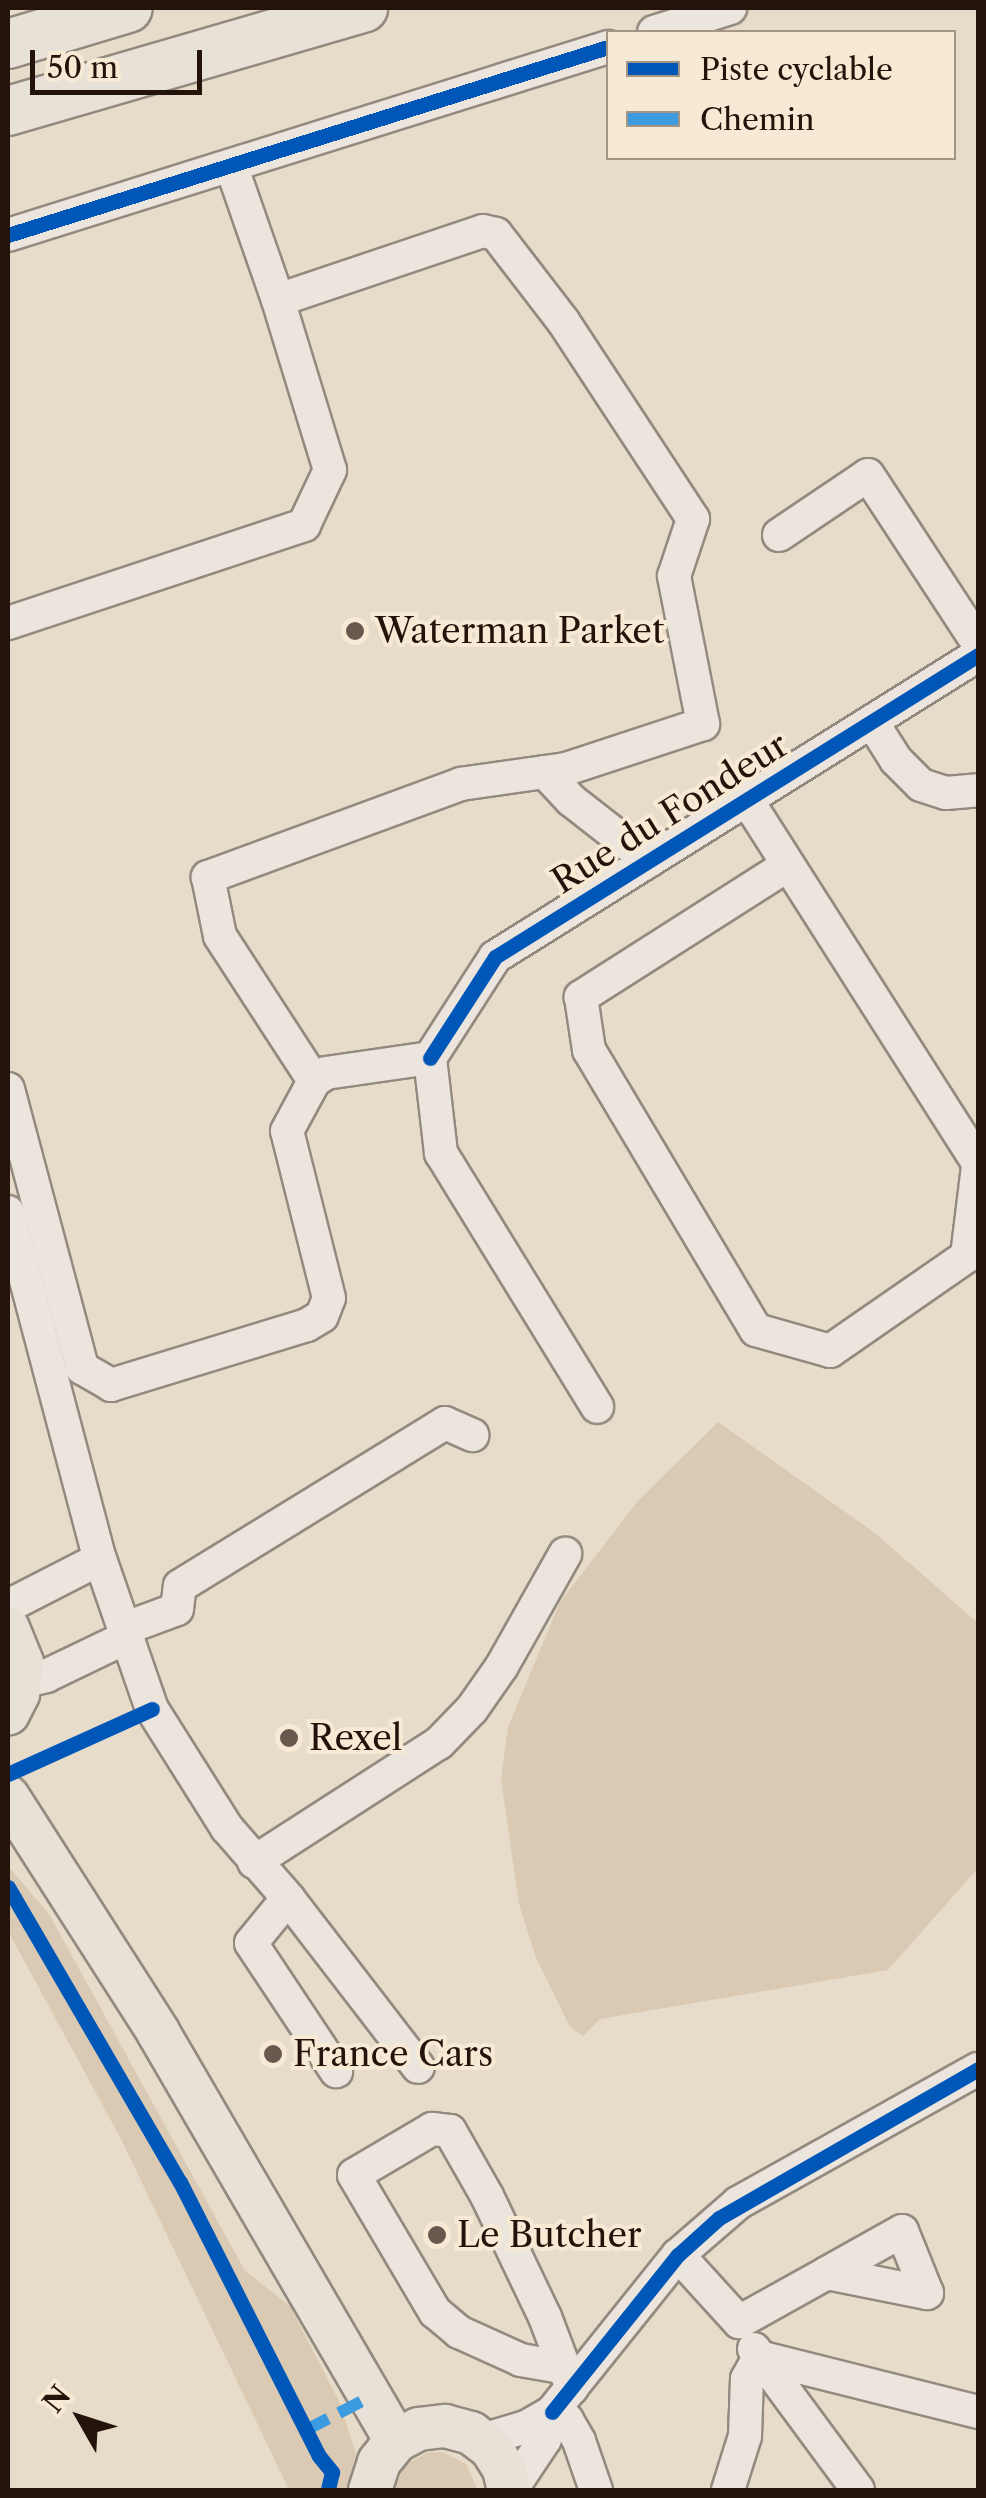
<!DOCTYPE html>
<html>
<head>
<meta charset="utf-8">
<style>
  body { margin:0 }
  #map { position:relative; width:986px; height:2498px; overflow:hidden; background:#e7dcca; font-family:"Libre Caslon Text",serif }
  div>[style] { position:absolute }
  .green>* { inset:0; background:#dacab3 }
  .roads { filter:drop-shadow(2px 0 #938a7f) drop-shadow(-2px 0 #938a7f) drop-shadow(0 2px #938a7f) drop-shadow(0 -2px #938a7f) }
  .minor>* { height:32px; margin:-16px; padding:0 16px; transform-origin:16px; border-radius:16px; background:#ebe5dd }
  .major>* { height:42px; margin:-21px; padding:0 21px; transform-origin:21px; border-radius:21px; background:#e8e1d7 }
  .highway>* { height:48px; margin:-24px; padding:0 24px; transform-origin:24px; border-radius:24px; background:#e8e1d7 }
  .quiet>* { height:12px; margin-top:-6px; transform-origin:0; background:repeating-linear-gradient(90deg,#3c9ade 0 25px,transparent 0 37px) }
  .cycleway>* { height:15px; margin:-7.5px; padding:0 7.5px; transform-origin:7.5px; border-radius:7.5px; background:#0057b8 }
  .dots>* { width:28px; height:28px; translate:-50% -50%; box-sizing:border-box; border:5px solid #f7ead5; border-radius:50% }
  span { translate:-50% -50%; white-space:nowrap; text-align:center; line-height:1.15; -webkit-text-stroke:8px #f7ead5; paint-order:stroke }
  .poi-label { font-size:35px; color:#24130b }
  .left { translate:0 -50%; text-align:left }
  .street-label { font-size:35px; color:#24130b }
  .frame { position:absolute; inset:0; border:10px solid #24130b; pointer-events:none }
  .legend { position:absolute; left:606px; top:30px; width:350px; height:130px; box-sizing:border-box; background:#f7ead5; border:2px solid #a39484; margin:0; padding:12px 18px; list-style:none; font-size:30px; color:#24130b }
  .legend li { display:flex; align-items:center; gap:20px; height:50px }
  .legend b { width:50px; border:2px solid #a39484 }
  .north { position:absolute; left:30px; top:2368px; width:100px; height:100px; -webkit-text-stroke:8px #f7ead5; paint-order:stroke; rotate:309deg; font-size:28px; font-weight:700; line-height:40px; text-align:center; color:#24130b }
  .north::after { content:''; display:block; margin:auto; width:35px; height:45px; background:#24130b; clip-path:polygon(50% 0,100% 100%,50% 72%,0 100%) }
  .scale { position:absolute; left:30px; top:50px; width:172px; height:45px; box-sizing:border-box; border:5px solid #24130b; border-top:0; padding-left:12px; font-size:30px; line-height:35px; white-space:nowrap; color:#24130b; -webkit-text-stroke:8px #f7ead5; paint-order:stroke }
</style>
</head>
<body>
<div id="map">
  <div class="green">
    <i style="clip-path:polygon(718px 1422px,875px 1533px,978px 1623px,978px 1868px,888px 1970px,600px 2019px,583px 2036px,570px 2027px,536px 1958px,519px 1904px,501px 1778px,508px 1727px,560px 1602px,637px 1502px)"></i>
    <i style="clip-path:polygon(8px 1866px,49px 1914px,245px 2271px,290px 2306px,339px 2401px,357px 2457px,352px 2490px,289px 2490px,122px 2141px,8px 1931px)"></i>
    <i style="clip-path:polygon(429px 2452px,443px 2452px,466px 2464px,478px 2490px,393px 2490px,405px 2464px)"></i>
  </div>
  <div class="roads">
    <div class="minor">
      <i style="left:654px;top:32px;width:80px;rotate:-17.5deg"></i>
      <i style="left:232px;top:168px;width:140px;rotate:70.8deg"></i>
      <i style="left:278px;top:300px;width:216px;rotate:-18.6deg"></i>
      <i style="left:483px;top:231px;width:13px;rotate:13deg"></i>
      <i style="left:496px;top:234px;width:110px;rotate:52.4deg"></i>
      <i style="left:563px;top:321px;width:237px;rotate:56.7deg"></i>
      <i style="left:693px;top:519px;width:60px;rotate:108.4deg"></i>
      <i style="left:674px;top:576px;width:151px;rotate:78.9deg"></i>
      <i style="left:703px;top:724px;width:144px;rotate:161.8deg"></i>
      <i style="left:566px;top:769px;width:106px;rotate:171.9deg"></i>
      <i style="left:461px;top:784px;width:270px;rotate:159.8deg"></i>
      <i style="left:208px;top:877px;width:60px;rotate:78.5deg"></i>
      <i style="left:220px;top:936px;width:173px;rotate:57deg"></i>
      <i style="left:8px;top:235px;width:629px;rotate:-17.4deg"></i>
      <i style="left:779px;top:535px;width:107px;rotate:-34deg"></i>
      <i style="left:868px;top:475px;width:201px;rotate:56.8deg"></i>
      <i style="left:8px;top:623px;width:312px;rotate:-18.3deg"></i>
      <i style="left:304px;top:525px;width:61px;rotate:-64.7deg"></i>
      <i style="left:330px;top:470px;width:178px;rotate:-107deg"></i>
      <i style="left:872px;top:722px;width:45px;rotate:57.7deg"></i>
      <i style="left:896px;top:760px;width:35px;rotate:45deg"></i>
      <i style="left:921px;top:785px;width:26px;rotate:18deg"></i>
      <i style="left:946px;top:793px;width:32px;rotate:-5deg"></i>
      <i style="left:545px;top:772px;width:38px;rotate:47deg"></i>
      <i style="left:571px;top:800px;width:99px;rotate:38deg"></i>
      <i style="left:747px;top:800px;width:429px;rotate:57.5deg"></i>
      <i style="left:788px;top:865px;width:246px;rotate:147.5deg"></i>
      <i style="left:581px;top:997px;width:54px;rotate:81.4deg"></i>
      <i style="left:589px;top:1050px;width:326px;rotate:59.2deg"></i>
      <i style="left:756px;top:1330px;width:77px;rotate:15.8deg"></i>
      <i style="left:830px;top:1351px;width:167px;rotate:-34.7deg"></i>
      <i style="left:967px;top:1256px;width:90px;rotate:-83deg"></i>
      <i style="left:430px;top:1058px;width:120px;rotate:-57.2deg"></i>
      <i style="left:495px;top:957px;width:570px;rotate:-32.02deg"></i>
      <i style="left:430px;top:1058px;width:96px;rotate:83.4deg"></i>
      <i style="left:441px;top:1153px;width:298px;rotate:58.4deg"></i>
      <i style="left:8px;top:1089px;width:289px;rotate:75.1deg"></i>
      <i style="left:82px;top:1368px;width:34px;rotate:30deg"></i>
      <i style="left:111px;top:1385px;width:205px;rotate:-17deg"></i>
      <i style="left:307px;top:1325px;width:17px;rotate:-31deg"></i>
      <i style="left:322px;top:1316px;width:19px;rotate:-69deg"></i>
      <i style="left:329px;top:1298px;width:172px;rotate:-104.1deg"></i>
      <i style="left:287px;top:1131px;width:57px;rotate:-61.6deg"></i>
      <i style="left:314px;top:1081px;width:14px;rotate:-34deg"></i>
      <i style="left:326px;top:1073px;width:105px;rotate:-8.2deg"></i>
      <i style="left:8px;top:1212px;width:359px;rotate:75.2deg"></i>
      <i style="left:100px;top:1559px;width:159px;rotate:70.9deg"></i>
      <i style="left:152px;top:1709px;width:141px;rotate:57.8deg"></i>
      <i style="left:227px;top:1828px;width:93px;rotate:48.9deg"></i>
      <i style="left:288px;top:1898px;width:213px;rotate:52.4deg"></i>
      <i style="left:8px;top:1606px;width:103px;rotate:-27.1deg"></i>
      <i style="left:126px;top:1628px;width:54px;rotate:-20.4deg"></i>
      <i style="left:177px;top:1609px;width:23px;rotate:-83deg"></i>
      <i style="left:180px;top:1586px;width:311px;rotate:-31.6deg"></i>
      <i style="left:445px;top:1423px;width:30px;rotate:24deg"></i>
      <i style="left:21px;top:1682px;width:26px;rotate:-13deg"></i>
      <i style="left:46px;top:1676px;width:92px;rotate:-25.7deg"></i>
      <i style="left:254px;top:1862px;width:220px;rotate:-32.8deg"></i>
      <i style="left:439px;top:1743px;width:47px;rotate:-45.9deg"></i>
      <i style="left:472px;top:1709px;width:52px;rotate:-55.1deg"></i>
      <i style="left:502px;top:1666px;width:129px;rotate:-60.6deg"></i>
      <i style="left:288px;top:1898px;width:58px;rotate:129.4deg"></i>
      <i style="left:251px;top:1943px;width:154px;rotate:56.4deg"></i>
      <i style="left:678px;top:2255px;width:91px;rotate:47.7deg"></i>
      <i style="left:739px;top:2322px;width:101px;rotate:-29.1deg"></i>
      <i style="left:827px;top:2273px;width:86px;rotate:-29.2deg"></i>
      <i style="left:902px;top:2231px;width:67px;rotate:68deg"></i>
      <i style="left:927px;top:2293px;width:102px;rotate:-168.7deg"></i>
      <i style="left:754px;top:2349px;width:175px;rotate:53.6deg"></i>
      <i style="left:561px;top:2367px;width:41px;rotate:-170.1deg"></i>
      <i style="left:521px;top:2360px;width:68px;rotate:-155.7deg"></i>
      <i style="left:459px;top:2332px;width:31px;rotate:-140deg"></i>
      <i style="left:435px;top:2312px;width:159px;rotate:-120.6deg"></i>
      <i style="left:354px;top:2175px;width:91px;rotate:-30.5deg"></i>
      <i style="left:432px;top:2129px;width:18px;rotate:6deg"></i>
      <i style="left:450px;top:2131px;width:75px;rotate:60.4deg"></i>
      <i style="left:487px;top:2196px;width:134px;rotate:64.4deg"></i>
      <i style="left:545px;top:2317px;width:76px;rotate:69.2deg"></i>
      <i style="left:552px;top:2412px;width:17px;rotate:28deg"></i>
      <i style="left:567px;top:2420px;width:24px;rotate:60deg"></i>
      <i style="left:579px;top:2441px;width:52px;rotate:70.9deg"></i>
      <i style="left:482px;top:2440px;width:46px;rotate:-16.5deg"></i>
      <i style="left:526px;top:2427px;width:30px;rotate:-30deg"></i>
      <i style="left:552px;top:2412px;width:201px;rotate:-51.3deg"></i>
      <i style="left:678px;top:2255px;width:79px;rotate:-40.9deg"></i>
      <i style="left:738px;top:2203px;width:275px;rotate:-29.2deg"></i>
      <i style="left:511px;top:2490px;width:61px;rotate:-56.3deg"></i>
      <i style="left:545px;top:2439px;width:28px;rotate:-75deg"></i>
      <i style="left:728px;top:2490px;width:57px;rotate:-72.5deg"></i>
      <i style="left:745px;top:2436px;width:57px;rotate:-88deg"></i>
      <i style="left:747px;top:2379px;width:25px;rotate:-61deg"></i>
      <i style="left:759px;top:2357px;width:226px;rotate:14.1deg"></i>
    </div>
    <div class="major">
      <i style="left:8px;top:1628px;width:38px;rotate:68deg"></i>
      <i style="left:22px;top:1663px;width:31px;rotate:97deg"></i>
      <i style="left:18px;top:1694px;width:22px;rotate:117deg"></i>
      <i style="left:8px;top:1797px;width:279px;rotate:57.4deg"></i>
      <i style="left:158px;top:2032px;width:473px;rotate:59.8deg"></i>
      <i style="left:370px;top:2490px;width:29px;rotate:-72deg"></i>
      <i style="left:379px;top:2462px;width:27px;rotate:-51deg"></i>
      <i style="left:396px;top:2441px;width:26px;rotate:-28deg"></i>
      <i style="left:419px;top:2429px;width:26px;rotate:-7deg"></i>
      <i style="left:445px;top:2426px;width:27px;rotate:15deg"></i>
      <i style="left:471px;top:2433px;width:25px;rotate:37deg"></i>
      <i style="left:491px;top:2448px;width:25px;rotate:58deg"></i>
      <i style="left:504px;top:2469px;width:22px;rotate:77deg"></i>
    </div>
    <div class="highway">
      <i style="left:8px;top:44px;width:125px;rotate:-16.7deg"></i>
      <i style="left:8px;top:111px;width:370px;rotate:-16.2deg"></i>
    </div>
  </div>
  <div class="quiet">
    <i style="left:306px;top:2430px;width:72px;rotate:-27.3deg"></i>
  </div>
  <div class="cycleway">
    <i style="left:8px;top:235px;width:629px;rotate:-17.4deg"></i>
    <i style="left:430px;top:1058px;width:120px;rotate:-57.2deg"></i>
    <i style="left:495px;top:957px;width:570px;rotate:-32.02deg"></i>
    <i style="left:8px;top:1774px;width:158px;rotate:-24.3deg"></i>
    <i style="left:8px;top:1887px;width:341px;rotate:59.8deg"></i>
    <i style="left:180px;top:2182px;width:307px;rotate:63.1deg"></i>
    <i style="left:319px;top:2456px;width:21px;rotate:51deg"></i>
    <i style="left:332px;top:2472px;width:18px;rotate:103deg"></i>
    <i style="left:552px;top:2412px;width:201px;rotate:-51.3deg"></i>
    <i style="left:678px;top:2255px;width:55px;rotate:-42.1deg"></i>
    <i style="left:719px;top:2218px;width:299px;rotate:-29.9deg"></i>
  </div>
  <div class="dots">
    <i style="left:355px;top:631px;background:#68594e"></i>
    <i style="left:289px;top:1738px;background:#68594e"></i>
    <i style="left:273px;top:2054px;background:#68594e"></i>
    <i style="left:437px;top:2235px;background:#68594e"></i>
  </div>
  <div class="poi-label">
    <span class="left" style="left:375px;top:631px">Waterman Parket</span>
    <span class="left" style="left:309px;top:1738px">Rexel</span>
    <span class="left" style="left:293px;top:2054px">France Cars</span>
    <span class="left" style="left:457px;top:2235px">Le Butcher</span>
  </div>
  <div class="street-label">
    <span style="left:670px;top:813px;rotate:-32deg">Rue du Fondeur</span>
  </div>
  <div class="frame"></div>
  <ul class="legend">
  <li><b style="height:12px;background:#0057b8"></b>Piste cyclable</li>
  <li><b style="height:12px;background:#3c9ade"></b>Chemin</li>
  </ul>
  <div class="north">N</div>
  <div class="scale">50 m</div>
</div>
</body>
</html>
